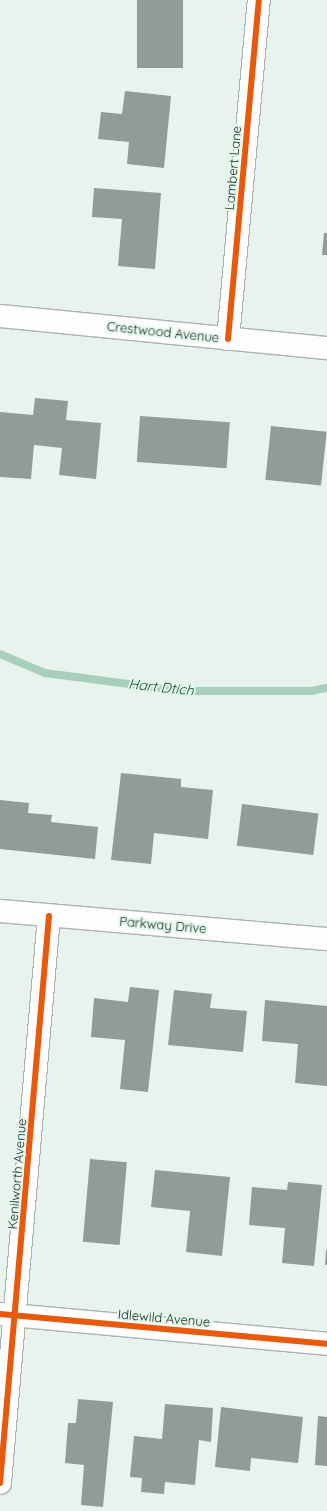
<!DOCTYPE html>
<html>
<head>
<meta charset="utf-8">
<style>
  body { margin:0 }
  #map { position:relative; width:327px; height:1511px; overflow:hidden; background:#e8f3ed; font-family:Quicksand,sans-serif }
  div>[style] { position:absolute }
  .stream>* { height:8px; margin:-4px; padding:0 4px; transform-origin:4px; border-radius:4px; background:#a7cfbb }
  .building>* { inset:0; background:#8f9d96; transform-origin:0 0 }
  .roads { filter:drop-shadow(1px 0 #abb3af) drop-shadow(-1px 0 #abb3af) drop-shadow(0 1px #abb3af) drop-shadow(0 -1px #abb3af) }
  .street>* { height:22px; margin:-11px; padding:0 11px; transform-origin:11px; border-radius:11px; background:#fcfdfc }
  .cycleway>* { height:6px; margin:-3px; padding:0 3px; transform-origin:3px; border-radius:3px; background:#e8590c }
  span { translate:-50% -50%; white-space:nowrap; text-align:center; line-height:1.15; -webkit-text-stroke:4px #e3f8ed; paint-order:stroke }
  .street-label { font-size:13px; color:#212824 }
  .water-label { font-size:14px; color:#143f2e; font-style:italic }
</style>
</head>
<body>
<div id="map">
  <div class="stream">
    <i style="left:0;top:654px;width:49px;rotate:22.9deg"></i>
    <i style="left:45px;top:673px;width:137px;rotate:7.5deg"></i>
    <i style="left:181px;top:691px;width:130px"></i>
    <i style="left:311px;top:691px;width:16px;rotate:-11deg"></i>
  </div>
  <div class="building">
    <i style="left:137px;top:0;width:46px;height:68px"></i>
    <i style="clip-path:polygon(125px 91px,171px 96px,164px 168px,127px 164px,129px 142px,98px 139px,101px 112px,122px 114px)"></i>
    <i style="clip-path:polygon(94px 188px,161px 193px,155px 269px,118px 266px,122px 219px,92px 217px)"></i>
    <i style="clip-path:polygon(324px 233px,327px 233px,327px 255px,322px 255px)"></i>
    <i style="clip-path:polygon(35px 398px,68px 401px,66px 420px,101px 423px,96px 479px,59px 475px,62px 448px,34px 445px,31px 479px,0 477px,0 412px,33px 415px)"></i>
    <i style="left:140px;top:416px;width:90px;height:46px;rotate:4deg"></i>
    <i style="left:271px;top:426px;width:56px;height:54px;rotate:6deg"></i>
    <i style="clip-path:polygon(121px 773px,181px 779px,181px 787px,213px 790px,208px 839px,154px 833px,151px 864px,111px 860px)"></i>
    <i style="clip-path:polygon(0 800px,29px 803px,28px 813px,52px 815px,51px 822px,98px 827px,95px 859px,0 849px)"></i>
    <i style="left:242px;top:804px;width:77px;height:42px;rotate:7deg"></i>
    <i style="clip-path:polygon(130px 987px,159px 990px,148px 1092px,120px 1089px,125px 1040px,91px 1037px,94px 998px,128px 1002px)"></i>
    <i style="clip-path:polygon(174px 990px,212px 994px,210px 1008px,247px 1011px,243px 1052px,168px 1045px)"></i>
    <i style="clip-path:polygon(265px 1000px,327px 1006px,327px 1086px,295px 1083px,298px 1044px,262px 1041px)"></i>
    <i style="left:90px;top:1159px;width:37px;height:83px;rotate:5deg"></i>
    <i style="clip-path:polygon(155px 1170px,230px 1177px,222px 1256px,186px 1252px,190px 1211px,151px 1207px)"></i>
    <i style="clip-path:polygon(288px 1182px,322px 1185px,314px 1266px,282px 1263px,285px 1228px,249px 1225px,252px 1187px,287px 1190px)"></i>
    <i style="clip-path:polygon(326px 1250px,327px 1250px,327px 1265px,325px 1265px)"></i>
    <i style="clip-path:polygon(78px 1399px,113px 1402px,103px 1507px,81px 1505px,84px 1465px,65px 1463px,68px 1423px,76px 1423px)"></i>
    <i style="clip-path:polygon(165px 1404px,213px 1408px,211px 1442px,199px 1440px,195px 1485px,165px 1482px,164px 1494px,141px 1492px,142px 1478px,130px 1477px,134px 1436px,162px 1439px)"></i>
    <i style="clip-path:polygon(221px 1407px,303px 1417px,298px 1463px,251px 1458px,250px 1471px,215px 1467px)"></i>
    <i style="clip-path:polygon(318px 1416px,327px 1417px,327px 1466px,315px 1465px)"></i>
  </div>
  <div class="roads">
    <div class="street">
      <i style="left:0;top:316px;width:329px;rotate:5.6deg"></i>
      <i style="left:228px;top:339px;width:340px;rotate:-84.8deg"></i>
      <i style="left:0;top:911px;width:328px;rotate:4.9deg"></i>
      <i style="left:0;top:1314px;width:328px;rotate:5.2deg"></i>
      <i style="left:0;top:1483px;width:569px;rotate:-85.06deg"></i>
    </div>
  </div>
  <div class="cycleway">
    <i style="left:228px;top:339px;width:340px;rotate:-84.8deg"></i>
    <i style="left:0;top:1314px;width:328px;rotate:5.2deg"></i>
    <i style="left:0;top:1483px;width:569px;rotate:-85.06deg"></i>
  </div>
  <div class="street-label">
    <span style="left:233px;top:168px;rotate:-85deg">Lambert Lane</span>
    <span style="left:163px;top:332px;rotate:6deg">Crestwood Avenue</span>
    <span style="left:163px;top:925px;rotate:5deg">Parkway Drive</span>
    <span style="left:17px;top:1174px;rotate:-85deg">Kenilworth Avenue</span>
    <span style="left:164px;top:1318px;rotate:5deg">Idlewild Avenue</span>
  </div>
  <div class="water-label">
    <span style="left:161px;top:687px;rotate:6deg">Hart Dtich</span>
  </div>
</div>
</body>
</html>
